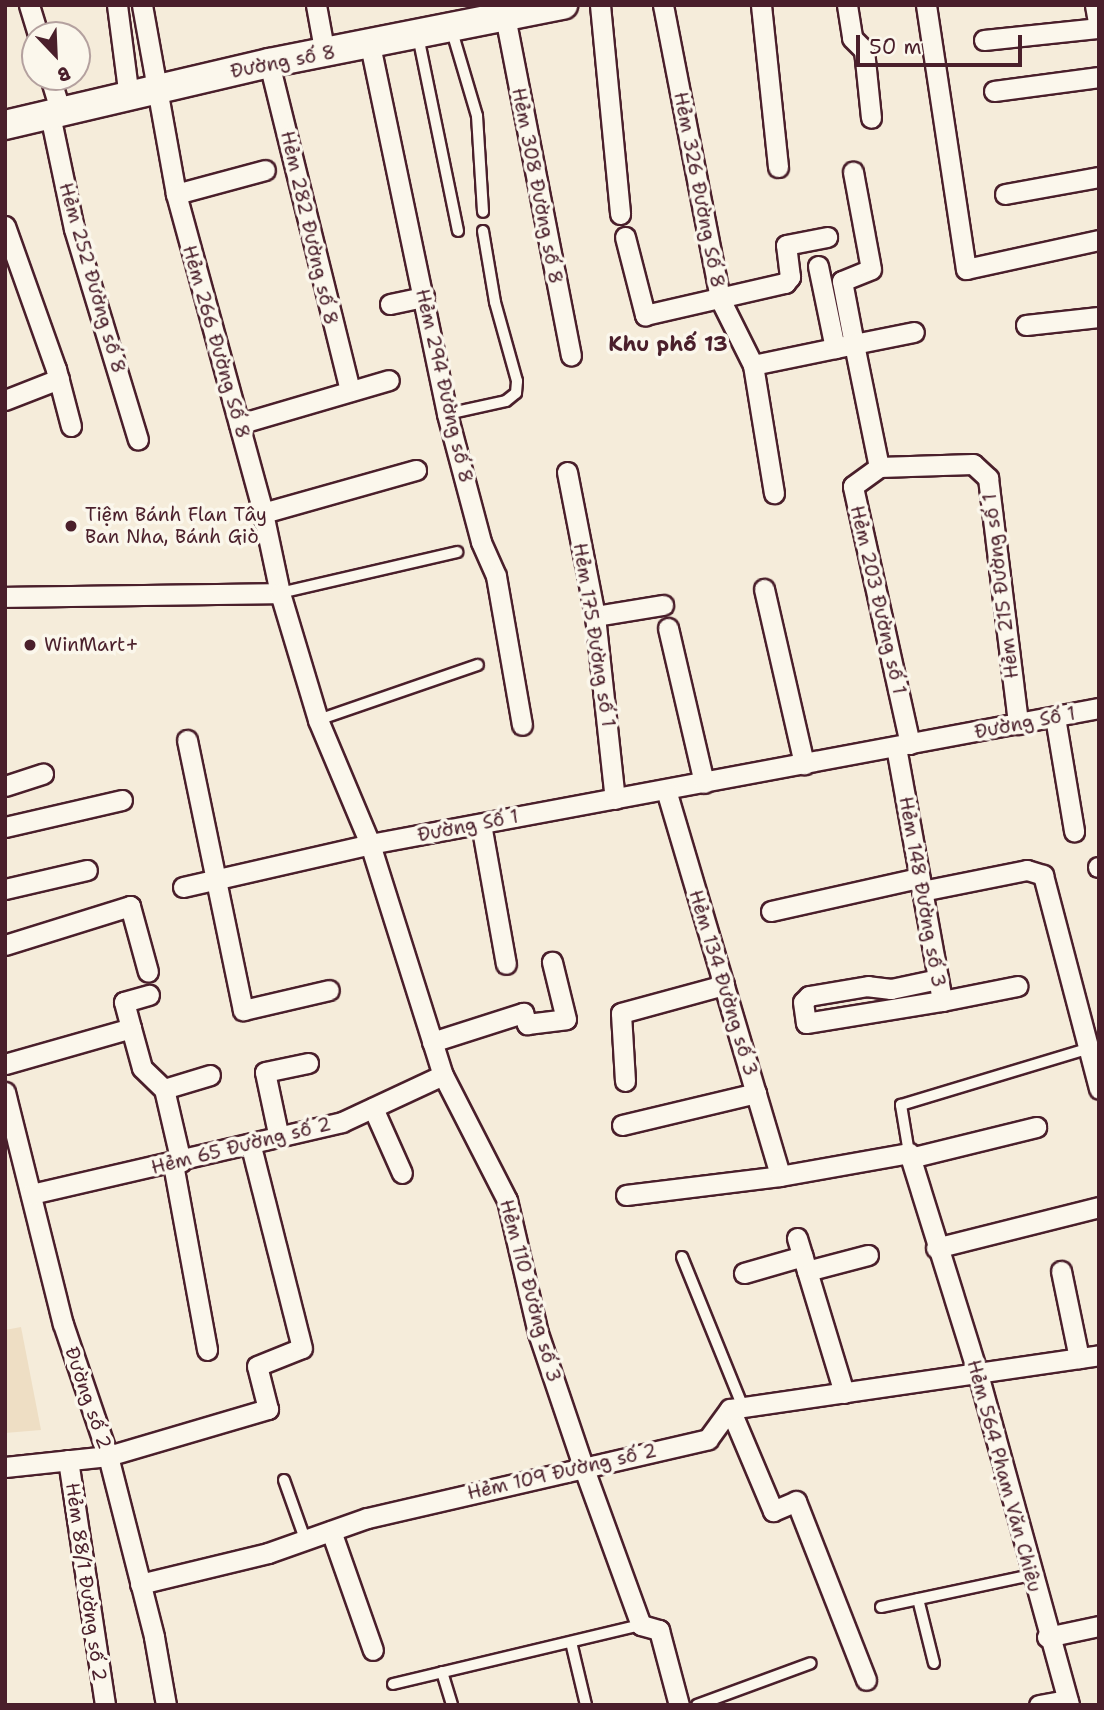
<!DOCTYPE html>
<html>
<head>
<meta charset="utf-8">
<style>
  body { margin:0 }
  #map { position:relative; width:1104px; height:1710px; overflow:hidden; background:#f5ecda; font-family:"Shantell Sans",sans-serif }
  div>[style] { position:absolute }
  .built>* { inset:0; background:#eedec4 }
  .roads { filter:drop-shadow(2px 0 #4a1f2b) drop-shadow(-2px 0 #4a1f2b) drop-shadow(0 2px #4a1f2b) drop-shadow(0 -2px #4a1f2b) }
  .lane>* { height:10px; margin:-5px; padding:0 5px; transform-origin:5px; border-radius:5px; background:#fbf7ec }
  .street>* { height:19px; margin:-9.5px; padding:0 9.5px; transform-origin:9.5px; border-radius:9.5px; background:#fbf7ec }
  .secondary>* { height:28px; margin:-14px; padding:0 14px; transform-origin:14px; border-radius:14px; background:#fbf7ec }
  .dots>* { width:19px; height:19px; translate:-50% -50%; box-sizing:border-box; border:4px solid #fbf7ec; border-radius:50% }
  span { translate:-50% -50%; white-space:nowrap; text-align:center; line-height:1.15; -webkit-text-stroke:7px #fbf7ec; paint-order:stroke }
  .street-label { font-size:19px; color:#4a1f2b }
  .poi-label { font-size:19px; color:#4a1f2b }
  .left { translate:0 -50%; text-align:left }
  .neighbourhood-label { font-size:21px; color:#4a1f2b; font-weight:700 }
  .frame { position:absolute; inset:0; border:7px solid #4a1f2b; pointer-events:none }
  .north { position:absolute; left:21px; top:21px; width:70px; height:70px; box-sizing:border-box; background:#fbf7ec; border:2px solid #b4a19f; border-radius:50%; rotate:157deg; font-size:19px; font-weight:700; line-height:28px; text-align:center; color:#4a1f2b }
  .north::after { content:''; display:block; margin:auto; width:24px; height:32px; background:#4a1f2b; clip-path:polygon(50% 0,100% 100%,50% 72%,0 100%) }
  .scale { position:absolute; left:856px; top:35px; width:166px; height:32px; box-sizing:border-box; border:4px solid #4a1f2b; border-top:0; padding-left:9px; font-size:21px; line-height:24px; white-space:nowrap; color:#4a1f2b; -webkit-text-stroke:5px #fbf7ec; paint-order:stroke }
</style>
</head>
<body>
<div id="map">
  <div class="built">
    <i style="clip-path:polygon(21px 1327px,41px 1430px,5px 1433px,5px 1330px)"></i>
  </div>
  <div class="roads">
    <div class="lane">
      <i style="left:451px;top:28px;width:92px;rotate:73.5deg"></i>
      <i style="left:477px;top:116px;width:96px;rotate:86.4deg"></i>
      <i style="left:418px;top:36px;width:199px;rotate:78.4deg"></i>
      <i style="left:447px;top:414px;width:60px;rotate:-12.4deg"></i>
      <i style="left:506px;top:401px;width:13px;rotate:-39deg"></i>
      <i style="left:516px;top:393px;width:12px;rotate:-85deg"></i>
      <i style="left:517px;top:381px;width:82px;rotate:-105.6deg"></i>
      <i style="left:495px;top:302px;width:72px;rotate:-99.6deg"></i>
      <i style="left:280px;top:593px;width:182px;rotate:-13deg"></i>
      <i style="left:318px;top:720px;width:169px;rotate:-19deg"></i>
      <i style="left:909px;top:1153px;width:49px;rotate:-99.5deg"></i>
      <i style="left:901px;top:1105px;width:194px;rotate:-16.8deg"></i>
      <i style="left:682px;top:1257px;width:162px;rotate:67.9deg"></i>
      <i style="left:284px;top:1480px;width:63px;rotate:70.4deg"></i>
      <i style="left:918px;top:1599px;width:66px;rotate:76deg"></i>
      <i style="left:881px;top:1607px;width:153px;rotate:-12deg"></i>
      <i style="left:571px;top:1642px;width:65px;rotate:76.6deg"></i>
      <i style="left:442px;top:1672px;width:34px;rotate:73deg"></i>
      <i style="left:393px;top:1684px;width:255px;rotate:-13.4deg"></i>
      <i style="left:697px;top:1705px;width:121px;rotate:-20.2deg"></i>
    </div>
    <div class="street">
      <i style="left:29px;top:5px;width:31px;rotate:73deg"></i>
      <i style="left:117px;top:5px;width:93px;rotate:82.6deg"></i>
      <i style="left:142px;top:5px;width:192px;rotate:79.8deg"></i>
      <i style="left:176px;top:194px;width:331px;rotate:74.7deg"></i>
      <i style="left:263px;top:513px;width:82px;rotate:78deg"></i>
      <i style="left:316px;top:5px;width:50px;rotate:79.6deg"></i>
      <i style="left:600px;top:5px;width:210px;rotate:84.5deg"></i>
      <i style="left:663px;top:5px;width:299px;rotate:79deg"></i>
      <i style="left:720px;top:299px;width:74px;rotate:63.4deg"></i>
      <i style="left:753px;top:365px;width:130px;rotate:80.7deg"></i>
      <i style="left:761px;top:5px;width:163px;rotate:84deg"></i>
      <i style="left:847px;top:5px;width:33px;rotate:81deg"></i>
      <i style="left:852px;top:38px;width:17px;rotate:45deg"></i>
      <i style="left:864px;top:50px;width:68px;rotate:84.1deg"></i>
      <i style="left:926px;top:5px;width:267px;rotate:81.4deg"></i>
      <i style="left:966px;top:269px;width:136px;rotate:-12.3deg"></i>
      <i style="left:1095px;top:5px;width:22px;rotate:80deg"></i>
      <i style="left:503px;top:6px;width:356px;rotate:79deg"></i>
      <i style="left:984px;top:40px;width:116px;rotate:-6deg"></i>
      <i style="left:370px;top:45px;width:377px;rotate:78.2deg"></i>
      <i style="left:447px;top:414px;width:132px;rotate:75.1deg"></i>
      <i style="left:481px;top:542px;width:37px;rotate:66deg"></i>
      <i style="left:496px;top:576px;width:151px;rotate:80.1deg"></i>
      <i style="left:269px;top:63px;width:338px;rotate:76.1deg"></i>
      <i style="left:50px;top:77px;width:37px;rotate:73deg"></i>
      <i style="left:994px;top:91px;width:106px;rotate:-7.6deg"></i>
      <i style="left:50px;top:115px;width:116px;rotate:78.1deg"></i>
      <i style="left:74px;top:229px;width:220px;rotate:73.1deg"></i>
      <i style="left:176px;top:194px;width:92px;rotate:-15.1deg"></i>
      <i style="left:1005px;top:194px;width:96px;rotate:-10.3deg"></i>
      <i style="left:5px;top:226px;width:152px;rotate:70.4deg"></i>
      <i style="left:56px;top:369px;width:59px;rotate:75.3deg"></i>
      <i style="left:625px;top:237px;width:81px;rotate:75.6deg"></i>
      <i style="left:645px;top:315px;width:144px;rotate:-12.9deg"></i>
      <i style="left:785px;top:283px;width:8px;rotate:-50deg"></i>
      <i style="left:790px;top:277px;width:32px;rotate:-97deg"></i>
      <i style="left:786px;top:245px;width:42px;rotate:-11deg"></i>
      <i style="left:818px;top:266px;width:84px;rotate:78.3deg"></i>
      <i style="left:390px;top:304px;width:35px;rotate:-12deg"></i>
      <i style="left:1026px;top:325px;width:73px;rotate:-6.3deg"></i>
      <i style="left:753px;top:365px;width:103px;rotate:-11.7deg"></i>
      <i style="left:854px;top:344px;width:64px;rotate:-100.8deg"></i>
      <i style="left:842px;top:281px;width:31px;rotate:-22deg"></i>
      <i style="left:871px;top:269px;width:99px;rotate:-100.5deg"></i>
      <i style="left:5px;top:400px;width:58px;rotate:-21.3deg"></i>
      <i style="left:239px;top:424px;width:156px;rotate:-16.3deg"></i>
      <i style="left:879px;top:467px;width:94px;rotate:-1.8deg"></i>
      <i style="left:973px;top:464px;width:21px;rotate:43deg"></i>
      <i style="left:988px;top:478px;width:248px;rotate:83deg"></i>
      <i style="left:567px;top:472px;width:147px;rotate:79deg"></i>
      <i style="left:595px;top:616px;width:184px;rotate:83.8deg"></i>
      <i style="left:263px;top:513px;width:159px;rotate:-15.7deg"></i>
      <i style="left:764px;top:589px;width:180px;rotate:77.1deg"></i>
      <i style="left:5px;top:597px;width:275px;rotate:-0.8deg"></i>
      <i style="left:280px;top:593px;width:133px;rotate:73.3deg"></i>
      <i style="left:318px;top:720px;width:134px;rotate:67.2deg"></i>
      <i style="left:370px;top:844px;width:742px;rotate:-10.57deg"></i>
      <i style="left:595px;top:616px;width:69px;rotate:-9.2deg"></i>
      <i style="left:668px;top:628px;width:159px;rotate:76.9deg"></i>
      <i style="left:1055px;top:717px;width:116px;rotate:80.5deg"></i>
      <i style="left:187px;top:740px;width:276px;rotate:78.3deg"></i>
      <i style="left:243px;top:1010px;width:88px;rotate:-13.1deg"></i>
      <i style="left:910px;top:744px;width:264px;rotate:-102.5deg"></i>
      <i style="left:853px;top:486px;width:32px;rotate:-36deg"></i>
      <i style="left:879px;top:467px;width:126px;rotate:-101.5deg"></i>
      <i style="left:854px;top:344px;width:61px;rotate:-11.3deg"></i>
      <i style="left:896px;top:747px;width:258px;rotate:79.7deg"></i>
      <i style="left:942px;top:1001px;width:77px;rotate:-11.2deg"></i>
      <i style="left:5px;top:786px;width:40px;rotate:-18deg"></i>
      <i style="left:666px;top:790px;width:402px;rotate:73.5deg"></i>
      <i style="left:481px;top:824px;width:142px;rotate:79.9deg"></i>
      <i style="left:5px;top:827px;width:120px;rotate:-13deg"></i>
      <i style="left:1098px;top:867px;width:1px"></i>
      <i style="left:183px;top:887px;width:192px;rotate:-12.9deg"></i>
      <i style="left:370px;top:844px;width:242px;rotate:72.5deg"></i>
      <i style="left:443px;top:1075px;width:140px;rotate:62.9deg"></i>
      <i style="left:507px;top:1200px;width:137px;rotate:76.9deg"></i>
      <i style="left:538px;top:1333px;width:140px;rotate:71.3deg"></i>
      <i style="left:583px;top:1466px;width:169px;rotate:70deg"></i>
      <i style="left:641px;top:1625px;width:19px;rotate:16deg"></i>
      <i style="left:659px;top:1630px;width:78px;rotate:75.1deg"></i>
      <i style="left:5px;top:889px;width:84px;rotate:-13deg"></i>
      <i style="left:922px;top:891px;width:107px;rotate:-11.3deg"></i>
      <i style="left:1027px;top:870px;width:17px;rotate:17deg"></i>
      <i style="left:1043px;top:875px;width:221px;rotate:75.3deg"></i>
      <i style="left:771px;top:911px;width:152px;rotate:-12.6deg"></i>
      <i style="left:5px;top:945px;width:131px;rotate:-17.3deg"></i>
      <i style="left:130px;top:906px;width:68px;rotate:74.7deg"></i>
      <i style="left:938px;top:979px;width:48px;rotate:168deg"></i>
      <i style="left:891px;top:989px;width:23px;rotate:-173deg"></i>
      <i style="left:868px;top:986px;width:60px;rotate:170.4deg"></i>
      <i style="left:809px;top:996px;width:8px;rotate:135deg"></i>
      <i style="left:803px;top:1002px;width:21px;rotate:82deg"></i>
      <i style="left:806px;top:1023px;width:138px;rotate:-9.2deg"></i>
      <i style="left:131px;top:1028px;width:27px;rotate:-105deg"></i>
      <i style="left:124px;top:1002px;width:26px;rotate:-16deg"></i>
      <i style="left:432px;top:1042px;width:96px;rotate:-17.7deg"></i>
      <i style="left:523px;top:1013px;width:12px;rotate:70deg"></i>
      <i style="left:527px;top:1024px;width:39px;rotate:-7deg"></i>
      <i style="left:566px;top:1019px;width:59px;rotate:-103.8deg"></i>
      <i style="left:5px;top:1064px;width:131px;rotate:-15.9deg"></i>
      <i style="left:131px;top:1028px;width:41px;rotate:74.6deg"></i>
      <i style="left:142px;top:1068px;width:30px;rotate:44deg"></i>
      <i style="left:625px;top:1081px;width:68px;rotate:-93.4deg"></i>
      <i style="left:621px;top:1013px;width:107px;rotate:-15.2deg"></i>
      <i style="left:5px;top:1092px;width:239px;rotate:76deg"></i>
      <i style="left:63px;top:1324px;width:139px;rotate:71.2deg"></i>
      <i style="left:108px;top:1456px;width:187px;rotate:75.7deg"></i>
      <i style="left:154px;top:1637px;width:69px;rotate:80deg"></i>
      <i style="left:373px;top:1108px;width:71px;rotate:66deg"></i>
      <i style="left:622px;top:1125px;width:138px;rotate:-13.4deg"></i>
      <i style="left:279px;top:1138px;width:67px;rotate:-102deg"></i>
      <i style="left:265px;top:1072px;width:44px;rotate:-11.8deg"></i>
      <i style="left:910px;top:1158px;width:130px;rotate:-13.8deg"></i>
      <i style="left:181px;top:1162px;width:75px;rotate:-103.1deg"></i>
      <i style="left:164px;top:1089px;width:48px;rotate:-16.9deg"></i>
      <i style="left:173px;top:1164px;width:189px;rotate:79.6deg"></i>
      <i style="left:31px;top:1194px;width:319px;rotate:-13deg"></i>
      <i style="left:342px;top:1122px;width:111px;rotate:-25deg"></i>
      <i style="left:626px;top:1195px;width:155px;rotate:-7deg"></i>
      <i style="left:780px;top:1176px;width:131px;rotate:-10.1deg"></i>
      <i style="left:909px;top:1153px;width:232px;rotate:72.7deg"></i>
      <i style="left:978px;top:1374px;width:343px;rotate:74.6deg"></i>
      <i style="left:797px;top:1238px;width:162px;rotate:73.1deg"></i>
      <i style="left:936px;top:1248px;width:168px;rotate:-14.1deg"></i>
      <i style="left:807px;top:1271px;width:63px;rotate:-14.7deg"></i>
      <i style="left:1061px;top:1271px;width:89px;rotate:78.3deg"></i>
      <i style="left:744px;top:1273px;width:61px;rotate:-16.1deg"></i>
      <i style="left:730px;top:1409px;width:111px;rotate:67.1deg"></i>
      <i style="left:773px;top:1511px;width:25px;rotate:-23deg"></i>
      <i style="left:796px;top:1501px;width:192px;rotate:68.6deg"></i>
      <i style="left:68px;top:1460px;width:248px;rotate:81.4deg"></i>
      <i style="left:5px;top:1467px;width:104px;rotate:-6.1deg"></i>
      <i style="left:108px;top:1456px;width:167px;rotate:-16.4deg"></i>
      <i style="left:268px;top:1409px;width:44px;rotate:-104.3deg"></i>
      <i style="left:257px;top:1366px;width:48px;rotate:-21.8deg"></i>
      <i style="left:302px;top:1348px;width:208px;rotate:-104.2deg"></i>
      <i style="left:331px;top:1531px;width:126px;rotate:70.6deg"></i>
      <i style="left:140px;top:1584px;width:132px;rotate:-13.6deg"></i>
      <i style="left:268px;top:1553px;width:105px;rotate:-19.5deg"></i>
      <i style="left:367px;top:1518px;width:350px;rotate:-13deg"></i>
      <i style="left:708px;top:1439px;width:37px;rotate:-54deg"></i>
      <i style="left:730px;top:1409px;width:373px;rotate:-8.3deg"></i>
      <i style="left:1047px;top:1637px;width:53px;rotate:-11.9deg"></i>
      <i style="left:1039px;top:1705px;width:29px;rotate:-10deg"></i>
    </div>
    <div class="secondary">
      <i style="left:5px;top:125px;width:271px;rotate:-13.2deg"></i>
      <i style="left:269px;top:63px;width:300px;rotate:-11.2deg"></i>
    </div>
  </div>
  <div class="dots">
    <i style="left:71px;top:526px;background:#4a1f2b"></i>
    <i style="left:30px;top:645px;background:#4a1f2b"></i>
  </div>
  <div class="street-label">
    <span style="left:283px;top:62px;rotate:-11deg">Đường số 8</span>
    <span style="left:537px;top:186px;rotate:79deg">Hẻm 308 Đường số 8</span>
    <span style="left:699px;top:190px;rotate:79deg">Hẻm 326 Đường Số 8</span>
    <span style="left:309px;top:228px;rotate:77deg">Hẻm 282 Đường số 8</span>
    <span style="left:92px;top:278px;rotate:74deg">Hẻm 252 Đường số 8</span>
    <span style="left:216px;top:342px;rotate:74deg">Hẻm 266 Đường Số 8</span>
    <span style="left:444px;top:386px;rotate:77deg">Hẻm 294 Đường số 8</span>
    <span style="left:1001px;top:586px;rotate:-97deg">Hẻm 215 Đường số 1</span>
    <span style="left:878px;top:600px;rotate:77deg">Hẻm 203 Đường số 1</span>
    <span style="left:594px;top:635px;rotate:81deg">Hẻm 175 Đường số 1</span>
    <span style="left:1025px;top:723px;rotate:-11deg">Đường Số 1</span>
    <span style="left:468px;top:826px;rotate:-11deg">Đường Số 1</span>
    <span style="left:922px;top:892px;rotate:80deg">Hẻm 148 Đường số 3</span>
    <span style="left:723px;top:983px;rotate:73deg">Hẻm 134 Đường số 3</span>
    <span style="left:241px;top:1146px;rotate:-14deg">Hẻm 65 Đường số 2</span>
    <span style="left:530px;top:1291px;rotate:75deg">Hẻm 110 Đường số 3</span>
    <span style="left:88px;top:1398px;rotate:71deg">Đường số 2</span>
    <span style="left:562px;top:1472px;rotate:-13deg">Hẻm 109 Đường số 2</span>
    <span style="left:1004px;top:1476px;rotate:75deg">Hẻm 564 Phạm Văn Chiêu</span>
    <span style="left:86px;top:1582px;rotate:82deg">Hẻm 88/1 Đường số 2</span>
  </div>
  <div class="poi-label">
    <span class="left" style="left:85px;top:526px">Tiệm Bánh Flan Tây<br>Ban Nha, Bánh Giò</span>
    <span class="left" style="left:44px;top:645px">WinMart+</span>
  </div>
  <div class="neighbourhood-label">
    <span style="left:668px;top:344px">Khu phố 13</span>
  </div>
  <div class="frame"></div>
  <div class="north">B</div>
  <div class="scale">50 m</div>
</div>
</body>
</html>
